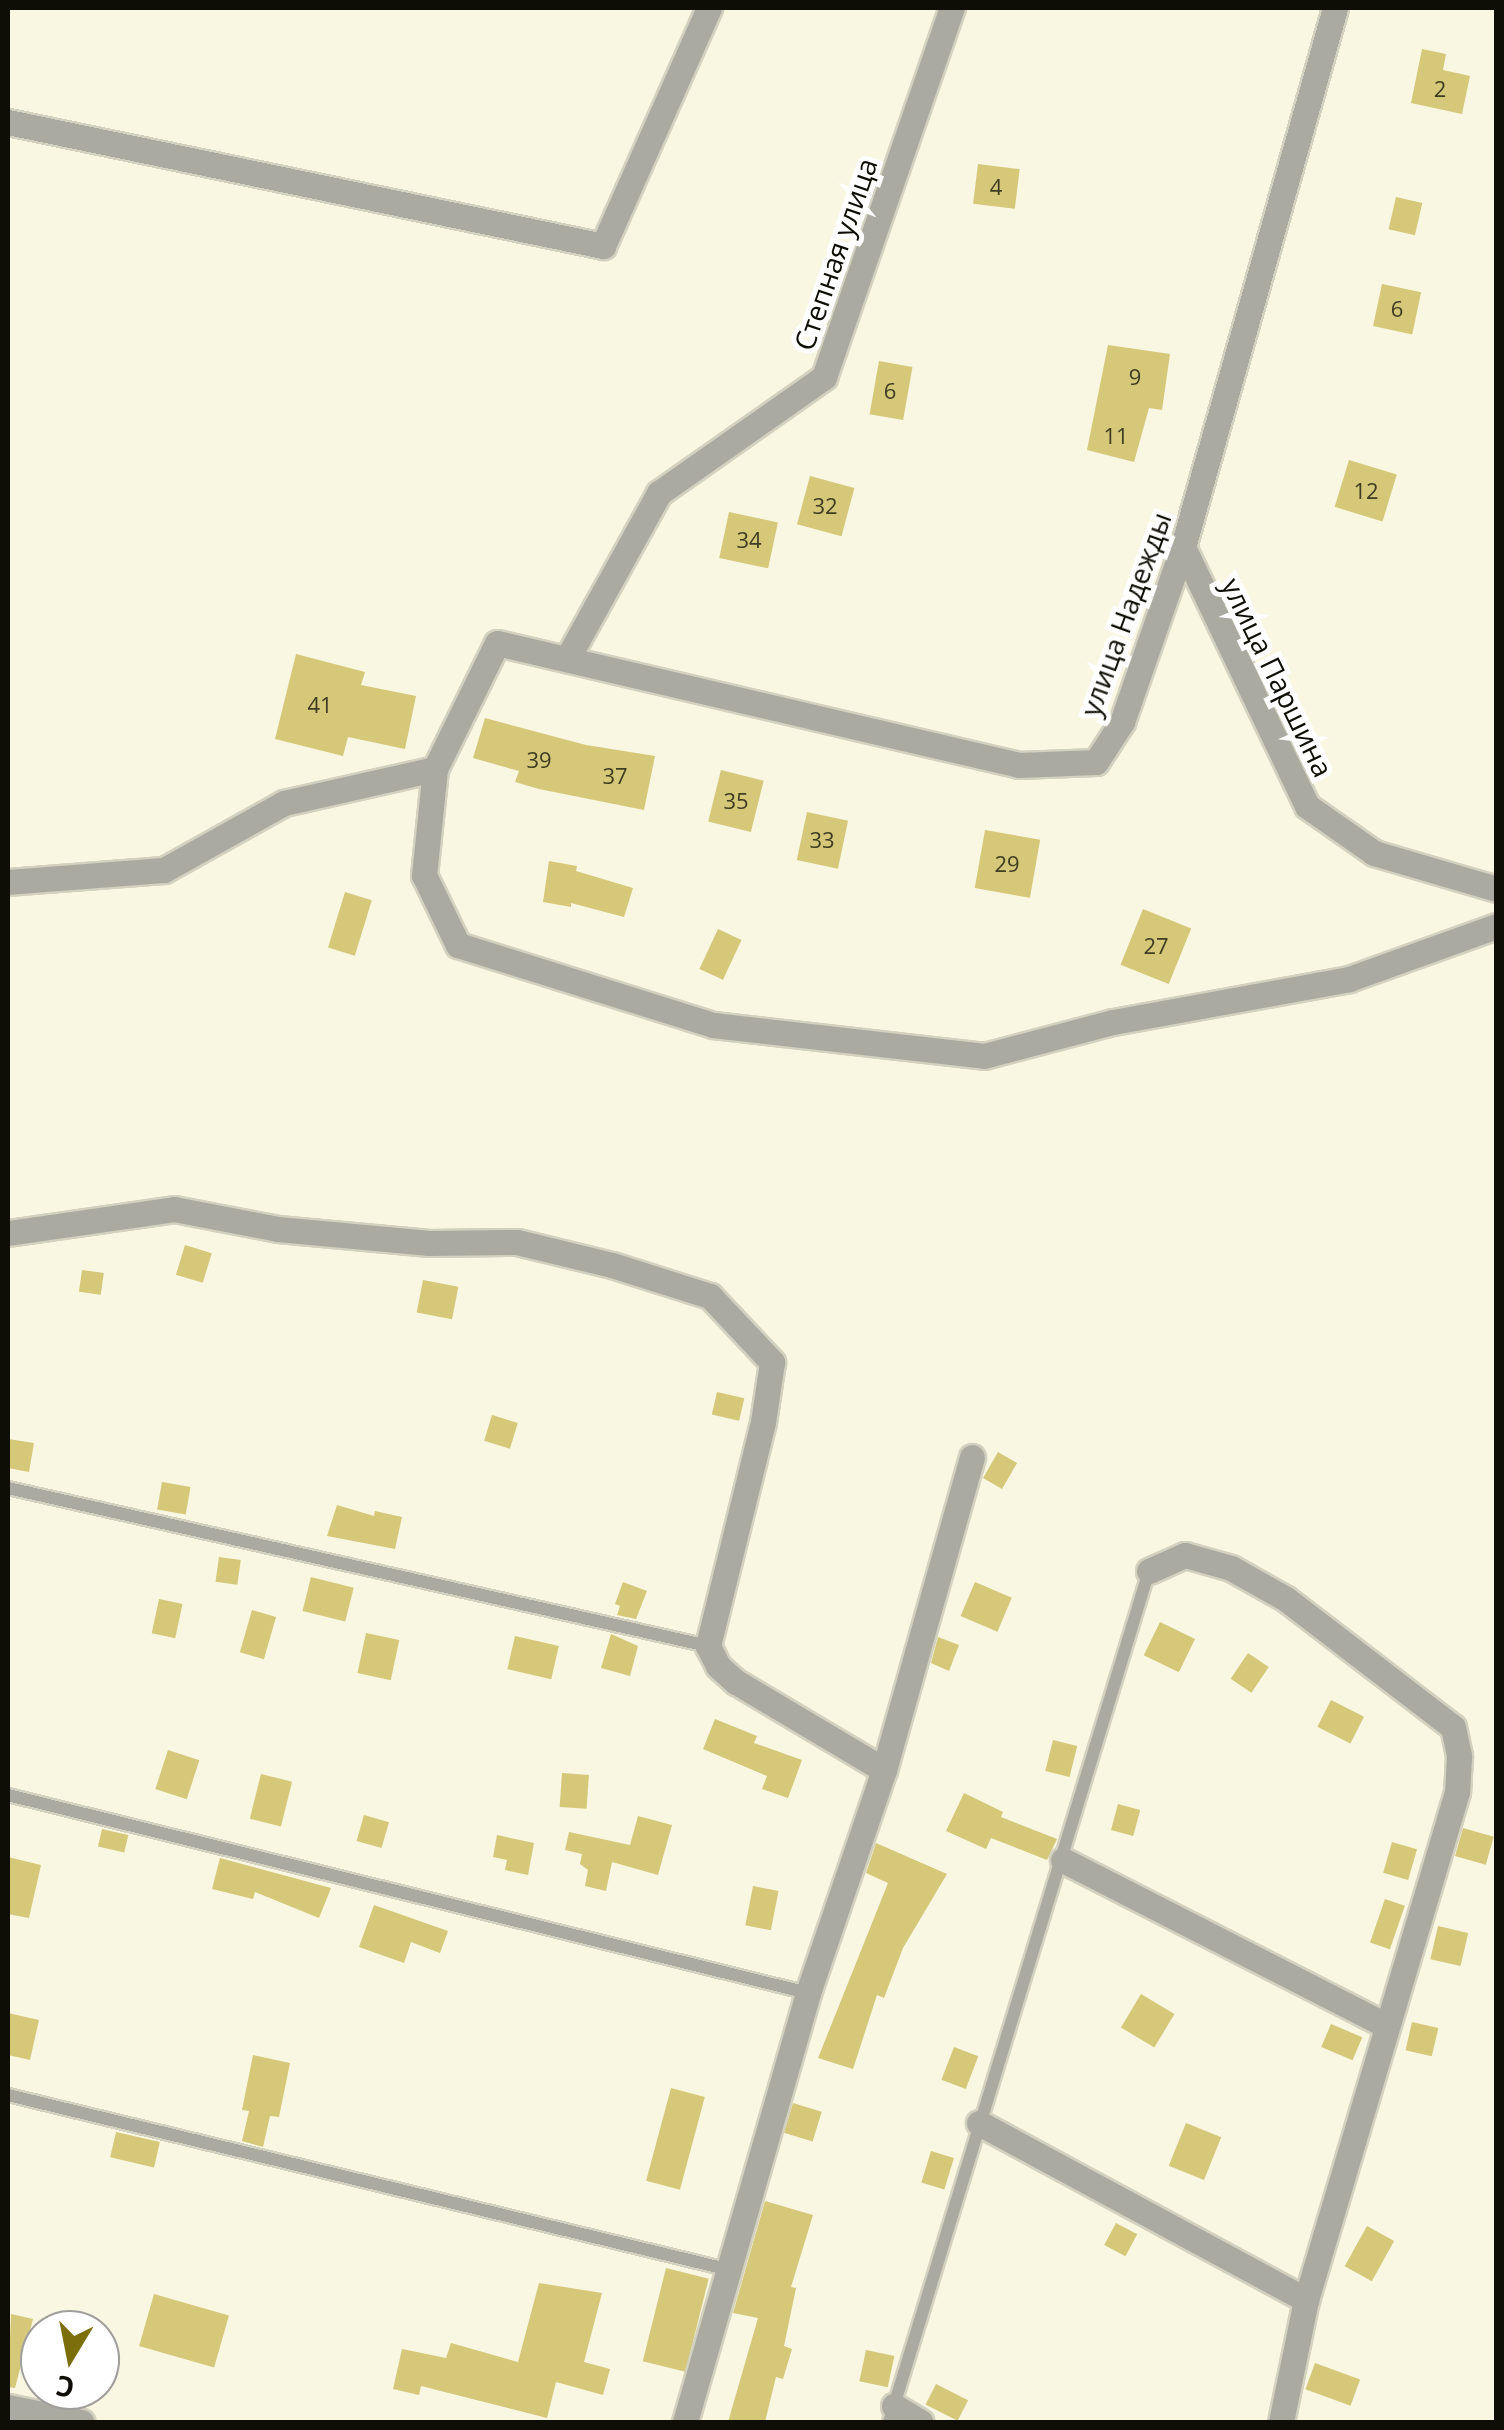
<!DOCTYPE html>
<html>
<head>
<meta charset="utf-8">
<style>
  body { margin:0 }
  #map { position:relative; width:1504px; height:2430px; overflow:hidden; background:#f9f6e2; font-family:"Open Sans",sans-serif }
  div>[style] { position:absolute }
  .building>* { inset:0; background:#d5c879; transform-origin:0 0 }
  .roads { filter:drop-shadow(2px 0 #d3d1bf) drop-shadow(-2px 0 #d3d1bf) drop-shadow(0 2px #d3d1bf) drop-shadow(0 -2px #d3d1bf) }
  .lane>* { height:12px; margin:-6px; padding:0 6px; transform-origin:6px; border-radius:6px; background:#abaaa1 }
  .street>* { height:25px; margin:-12.5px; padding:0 12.5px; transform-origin:12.5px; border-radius:12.5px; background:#abaaa1 }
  span { translate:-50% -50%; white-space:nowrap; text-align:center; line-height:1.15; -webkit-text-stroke:10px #fff; paint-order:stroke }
  .number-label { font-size:22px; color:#403c23 }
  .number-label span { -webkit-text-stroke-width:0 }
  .street-label { font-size:28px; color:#0e0d06 }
  .frame { position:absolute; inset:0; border:10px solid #0e0d06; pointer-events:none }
  .north { position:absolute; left:20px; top:2310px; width:100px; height:100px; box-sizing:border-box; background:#fff; border:2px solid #9f9e9b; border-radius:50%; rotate:190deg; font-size:28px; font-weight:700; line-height:40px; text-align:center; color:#0e0d06 }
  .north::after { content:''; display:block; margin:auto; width:35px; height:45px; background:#7d6e0c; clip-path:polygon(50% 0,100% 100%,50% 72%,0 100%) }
</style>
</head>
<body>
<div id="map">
  <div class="building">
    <i style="clip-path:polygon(1422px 49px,1446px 54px,1443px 70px,1470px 76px,1462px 114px,1411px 103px)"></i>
    <i style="left:978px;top:164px;width:42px;height:40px;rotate:7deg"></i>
    <i style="left:1396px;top:197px;width:27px;height:33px;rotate:13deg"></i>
    <i style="left:1382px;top:284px;width:40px;height:43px;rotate:12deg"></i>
    <i style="clip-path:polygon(1108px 345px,1170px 354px,1162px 410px,1149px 408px,1134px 462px,1087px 450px)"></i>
    <i style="left:879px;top:361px;width:34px;height:54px;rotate:10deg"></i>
    <i style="left:1349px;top:460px;width:50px;height:49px;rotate:17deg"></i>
    <i style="left:810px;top:476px;width:46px;height:50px;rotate:15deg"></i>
    <i style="left:729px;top:512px;width:50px;height:47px;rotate:12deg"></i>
    <i style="clip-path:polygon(296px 654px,365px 672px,361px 685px,416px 696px,405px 749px,348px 737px,343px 756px,275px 739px)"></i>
    <i style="clip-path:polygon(485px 718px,586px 745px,655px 756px,644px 810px,539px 789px,515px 782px,519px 771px,473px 758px)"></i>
    <i style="left:721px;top:770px;width:44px;height:53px;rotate:14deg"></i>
    <i style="left:807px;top:812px;width:42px;height:49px;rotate:12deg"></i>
    <i style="left:985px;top:830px;width:56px;height:59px;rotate:10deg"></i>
    <i style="clip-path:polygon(549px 861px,577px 866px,576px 871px,633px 888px,624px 917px,571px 903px,571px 907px,543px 902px)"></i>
    <i style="left:345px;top:892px;width:28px;height:58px;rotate:17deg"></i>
    <i style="left:1143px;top:909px;width:52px;height:60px;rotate:22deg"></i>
    <i style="left:718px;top:929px;width:26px;height:44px;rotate:25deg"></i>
    <i style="left:185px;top:1245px;width:28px;height:31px;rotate:17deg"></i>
    <i style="left:82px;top:1270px;width:22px;height:22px;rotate:8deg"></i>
    <i style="left:423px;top:1280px;width:36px;height:33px;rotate:11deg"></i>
    <i style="left:717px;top:1392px;width:28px;height:23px;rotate:13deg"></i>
    <i style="left:492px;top:1415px;width:27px;height:27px;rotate:17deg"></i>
    <i style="clip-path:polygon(8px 1439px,34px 1443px,29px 1472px,8px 1468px)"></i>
    <i style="left:998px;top:1452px;width:22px;height:30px;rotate:30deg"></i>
    <i style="left:162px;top:1482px;width:29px;height:28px;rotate:10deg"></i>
    <i style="clip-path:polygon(337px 1505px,374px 1516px,375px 1511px,402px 1517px,395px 1549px,327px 1536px)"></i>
    <i style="left:219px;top:1557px;width:22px;height:25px;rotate:8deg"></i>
    <i style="left:311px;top:1577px;width:44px;height:35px;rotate:14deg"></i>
    <i style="clip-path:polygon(623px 1582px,647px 1591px,636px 1619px,617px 1615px,620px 1606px,615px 1604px)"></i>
    <i style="left:975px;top:1582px;width:40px;height:37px;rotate:23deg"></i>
    <i style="left:159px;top:1599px;width:24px;height:35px;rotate:12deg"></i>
    <i style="left:252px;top:1610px;width:25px;height:44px;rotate:16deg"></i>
    <i style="left:1160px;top:1622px;width:39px;height:37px;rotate:26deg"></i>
    <i style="left:366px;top:1633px;width:34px;height:41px;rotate:12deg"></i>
    <i style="clip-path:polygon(611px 1634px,638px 1646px,630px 1676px,601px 1668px)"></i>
    <i style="left:515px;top:1636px;width:45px;height:34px;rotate:13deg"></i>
    <i style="clip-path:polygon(938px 1637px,959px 1645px,949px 1671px,931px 1663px)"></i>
    <i style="left:1248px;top:1653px;width:25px;height:31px;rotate:34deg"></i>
    <i style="left:1331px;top:1700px;width:37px;height:30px;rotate:27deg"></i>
    <i style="clip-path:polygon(715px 1719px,757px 1736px,754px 1743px,802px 1760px,788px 1798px,762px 1789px,767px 1776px,703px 1749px)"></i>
    <i style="left:1053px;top:1740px;width:25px;height:32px;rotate:14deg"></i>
    <i style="left:168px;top:1750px;width:33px;height:41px;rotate:18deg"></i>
    <i style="left:562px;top:1773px;width:27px;height:34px;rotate:4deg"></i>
    <i style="left:261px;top:1774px;width:32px;height:46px;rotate:14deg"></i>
    <i style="clip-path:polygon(964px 1793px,1003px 1812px,1001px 1817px,1057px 1839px,1047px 1860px,991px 1838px,986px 1849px,946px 1831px)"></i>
    <i style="left:1118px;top:1804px;width:23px;height:27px;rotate:15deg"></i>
    <i style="left:364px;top:1815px;width:26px;height:27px;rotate:16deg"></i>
    <i style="clip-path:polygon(638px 1816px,672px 1825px,658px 1875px,612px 1862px,606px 1891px,585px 1886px,588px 1870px,580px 1864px,582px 1854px,565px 1850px,569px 1832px,630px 1845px)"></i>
    <i style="left:1463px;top:1828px;width:32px;height:29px;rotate:16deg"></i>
    <i style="left:102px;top:1829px;width:27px;height:18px;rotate:13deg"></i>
    <i style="clip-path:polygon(497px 1835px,534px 1843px,528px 1875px,505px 1870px,507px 1860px,493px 1857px)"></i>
    <i style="left:1392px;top:1842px;width:26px;height:32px;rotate:16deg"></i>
    <i style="clip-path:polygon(876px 1843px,947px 1874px,903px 1948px,884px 1998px,877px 1995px,853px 2069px,818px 2058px,888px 1883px,866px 1873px)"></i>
    <i style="clip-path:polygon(8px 1857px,41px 1865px,29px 1918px,8px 1914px)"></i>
    <i style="clip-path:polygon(220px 1858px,331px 1888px,319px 1918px,255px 1892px,253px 1899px,212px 1889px)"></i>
    <i style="left:753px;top:1886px;width:26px;height:40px;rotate:11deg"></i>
    <i style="left:1385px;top:1899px;width:21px;height:46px;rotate:19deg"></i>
    <i style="clip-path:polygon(374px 1905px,448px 1931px,440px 1953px,411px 1942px,404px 1963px,359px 1947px)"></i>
    <i style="left:1438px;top:1926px;width:31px;height:34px;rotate:13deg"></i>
    <i style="left:1141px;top:1994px;width:39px;height:39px;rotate:31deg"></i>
    <i style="clip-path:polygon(8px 2013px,39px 2020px,30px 2060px,8px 2055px)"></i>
    <i style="left:1412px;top:2022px;width:27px;height:29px;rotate:13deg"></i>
    <i style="left:1331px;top:2024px;width:34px;height:25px;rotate:23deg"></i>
    <i style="left:954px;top:2047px;width:26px;height:35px;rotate:21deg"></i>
    <i style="clip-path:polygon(253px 2055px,290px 2063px,279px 2117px,270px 2116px,263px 2147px,242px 2141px,249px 2111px,242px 2110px)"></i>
    <i style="left:671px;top:2088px;width:35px;height:96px;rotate:15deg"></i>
    <i style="left:793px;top:2103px;width:30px;height:31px;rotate:17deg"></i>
    <i style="left:1186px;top:2123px;width:38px;height:46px;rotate:22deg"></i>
    <i style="left:116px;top:2132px;width:45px;height:26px;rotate:13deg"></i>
    <i style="left:931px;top:2151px;width:24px;height:33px;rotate:17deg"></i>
    <i style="clip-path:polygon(765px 2201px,813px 2215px,791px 2287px,796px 2288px,784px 2346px,792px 2349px,783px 2379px,776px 2377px,765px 2422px,728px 2422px,758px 2318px,733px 2313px)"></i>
    <i style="left:1116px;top:2223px;width:24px;height:25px;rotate:28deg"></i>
    <i style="left:1367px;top:2226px;width:31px;height:46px;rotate:29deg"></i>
    <i style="left:666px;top:2268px;width:44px;height:96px;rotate:14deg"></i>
    <i style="clip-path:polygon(539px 2283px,602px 2293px,584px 2362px,610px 2369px,603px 2395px,556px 2382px,547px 2418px,421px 2386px,419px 2395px,393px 2389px,402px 2349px,446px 2358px,451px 2343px,518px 2362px)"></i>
    <i style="left:154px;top:2294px;width:78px;height:54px;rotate:16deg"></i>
    <i style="clip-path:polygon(11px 2314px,33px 2319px,15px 2388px,8px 2387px)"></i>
    <i style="left:866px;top:2350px;width:29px;height:32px;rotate:12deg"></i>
    <i style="left:1315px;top:2363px;width:48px;height:28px;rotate:20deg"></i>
    <i style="left:936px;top:2384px;width:36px;height:23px;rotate:27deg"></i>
  </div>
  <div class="roads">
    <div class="lane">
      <i style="left:8px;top:1488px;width:718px;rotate:12.72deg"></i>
      <i style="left:8px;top:1795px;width:824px;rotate:13.9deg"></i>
      <i style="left:8px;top:2095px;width:743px;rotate:13.62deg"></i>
      <i style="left:889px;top:2422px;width:890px;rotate:-73.01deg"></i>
    </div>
    <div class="street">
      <i style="left:8px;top:122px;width:608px;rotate:11.77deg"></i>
      <i style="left:603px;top:246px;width:261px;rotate:-66deg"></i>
      <i style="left:1183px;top:547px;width:287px;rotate:64.4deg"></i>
      <i style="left:1307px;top:806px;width:82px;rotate:35deg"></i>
      <i style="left:1374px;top:853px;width:127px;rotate:16.4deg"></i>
      <i style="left:567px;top:659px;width:190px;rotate:-61deg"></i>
      <i style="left:659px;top:493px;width:202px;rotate:-35.1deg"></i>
      <i style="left:824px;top:377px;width:391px;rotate:-70.9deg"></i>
      <i style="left:435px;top:769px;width:107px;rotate:95.9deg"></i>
      <i style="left:424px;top:875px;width:78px;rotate:64.1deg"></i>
      <i style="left:458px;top:945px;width:267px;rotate:17.4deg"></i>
      <i style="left:713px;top:1025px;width:273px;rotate:6.5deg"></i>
      <i style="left:984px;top:1056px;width:133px;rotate:-14.8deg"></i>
      <i style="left:1113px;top:1022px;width:240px;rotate:-10.3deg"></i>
      <i style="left:1349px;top:979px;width:156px;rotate:-19.8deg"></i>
      <i style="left:8px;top:882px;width:156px;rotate:-4.4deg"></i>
      <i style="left:164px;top:870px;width:137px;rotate:-29.2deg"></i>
      <i style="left:284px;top:803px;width:155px;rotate:-12.7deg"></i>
      <i style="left:435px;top:769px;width:140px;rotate:-63.8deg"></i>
      <i style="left:497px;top:643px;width:536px;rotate:13.15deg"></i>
      <i style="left:1019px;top:765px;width:77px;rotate:-2.2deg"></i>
      <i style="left:1096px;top:762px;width:48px;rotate:-57deg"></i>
      <i style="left:1122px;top:722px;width:185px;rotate:-70.8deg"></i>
      <i style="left:1183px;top:547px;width:560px;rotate:-74.25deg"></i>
      <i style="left:8px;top:1233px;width:168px;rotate:-8.2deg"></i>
      <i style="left:174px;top:1209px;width:106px;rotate:10.9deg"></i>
      <i style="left:278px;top:1229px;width:152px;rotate:5.3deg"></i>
      <i style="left:429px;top:1243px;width:88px;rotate:-0.7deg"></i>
      <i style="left:517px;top:1242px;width:98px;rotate:13.6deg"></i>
      <i style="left:612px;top:1265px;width:103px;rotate:17.6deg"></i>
      <i style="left:710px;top:1296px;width:91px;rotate:46.8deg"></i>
      <i style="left:772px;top:1362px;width:61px;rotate:98.5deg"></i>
      <i style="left:763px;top:1422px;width:231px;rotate:103.8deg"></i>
      <i style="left:708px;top:1646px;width:22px;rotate:63deg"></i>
      <i style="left:718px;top:1666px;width:24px;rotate:42deg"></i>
      <i style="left:736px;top:1682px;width:172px;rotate:30.7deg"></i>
      <i style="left:1149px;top:1571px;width:39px;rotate:-24deg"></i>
      <i style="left:1185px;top:1555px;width:48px;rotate:15.8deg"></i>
      <i style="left:1231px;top:1568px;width:63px;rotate:29.4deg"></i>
      <i style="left:1286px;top:1599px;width:210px;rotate:37.5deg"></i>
      <i style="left:1453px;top:1727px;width:30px;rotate:78deg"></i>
      <i style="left:1459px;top:1756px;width:36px;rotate:93deg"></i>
      <i style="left:1457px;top:1792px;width:530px;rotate:106.55deg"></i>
      <i style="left:1306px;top:2300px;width:125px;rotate:101.6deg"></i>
      <i style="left:1063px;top:1860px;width:362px;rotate:27.1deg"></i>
      <i style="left:979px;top:2123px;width:372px;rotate:28.4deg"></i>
      <i style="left:894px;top:2406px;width:31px;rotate:31deg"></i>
      <i style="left:8px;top:2407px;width:75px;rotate:11.6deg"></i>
      <i style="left:685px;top:2422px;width:446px;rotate:-74deg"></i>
      <i style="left:808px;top:1993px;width:236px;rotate:-71.2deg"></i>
      <i style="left:884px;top:1770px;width:325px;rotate:-74.3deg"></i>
    </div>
  </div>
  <div class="number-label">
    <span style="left:1440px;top:89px">2</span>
    <span style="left:996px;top:187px">4</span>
    <span style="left:1397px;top:309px">6</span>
    <span style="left:1135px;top:377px">9</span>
    <span style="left:890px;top:391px">6</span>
    <span style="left:1116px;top:436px">11</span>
    <span style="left:1366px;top:491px">12</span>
    <span style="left:825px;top:506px">32</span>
    <span style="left:749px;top:540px">34</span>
    <span style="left:320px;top:705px">41</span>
    <span style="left:539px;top:760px">39</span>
    <span style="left:615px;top:776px">37</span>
    <span style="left:736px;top:801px">35</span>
    <span style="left:822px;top:840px">33</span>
    <span style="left:1007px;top:864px">29</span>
    <span style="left:1156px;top:946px">27</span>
  </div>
  <div class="street-label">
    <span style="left:835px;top:254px;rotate:-71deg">Степная улица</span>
    <span style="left:1125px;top:614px;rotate:-70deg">улица Надежды</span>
    <span style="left:1278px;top:677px;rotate:64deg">улица Паршина</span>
  </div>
  <div class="frame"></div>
  <div class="north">С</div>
</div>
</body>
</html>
